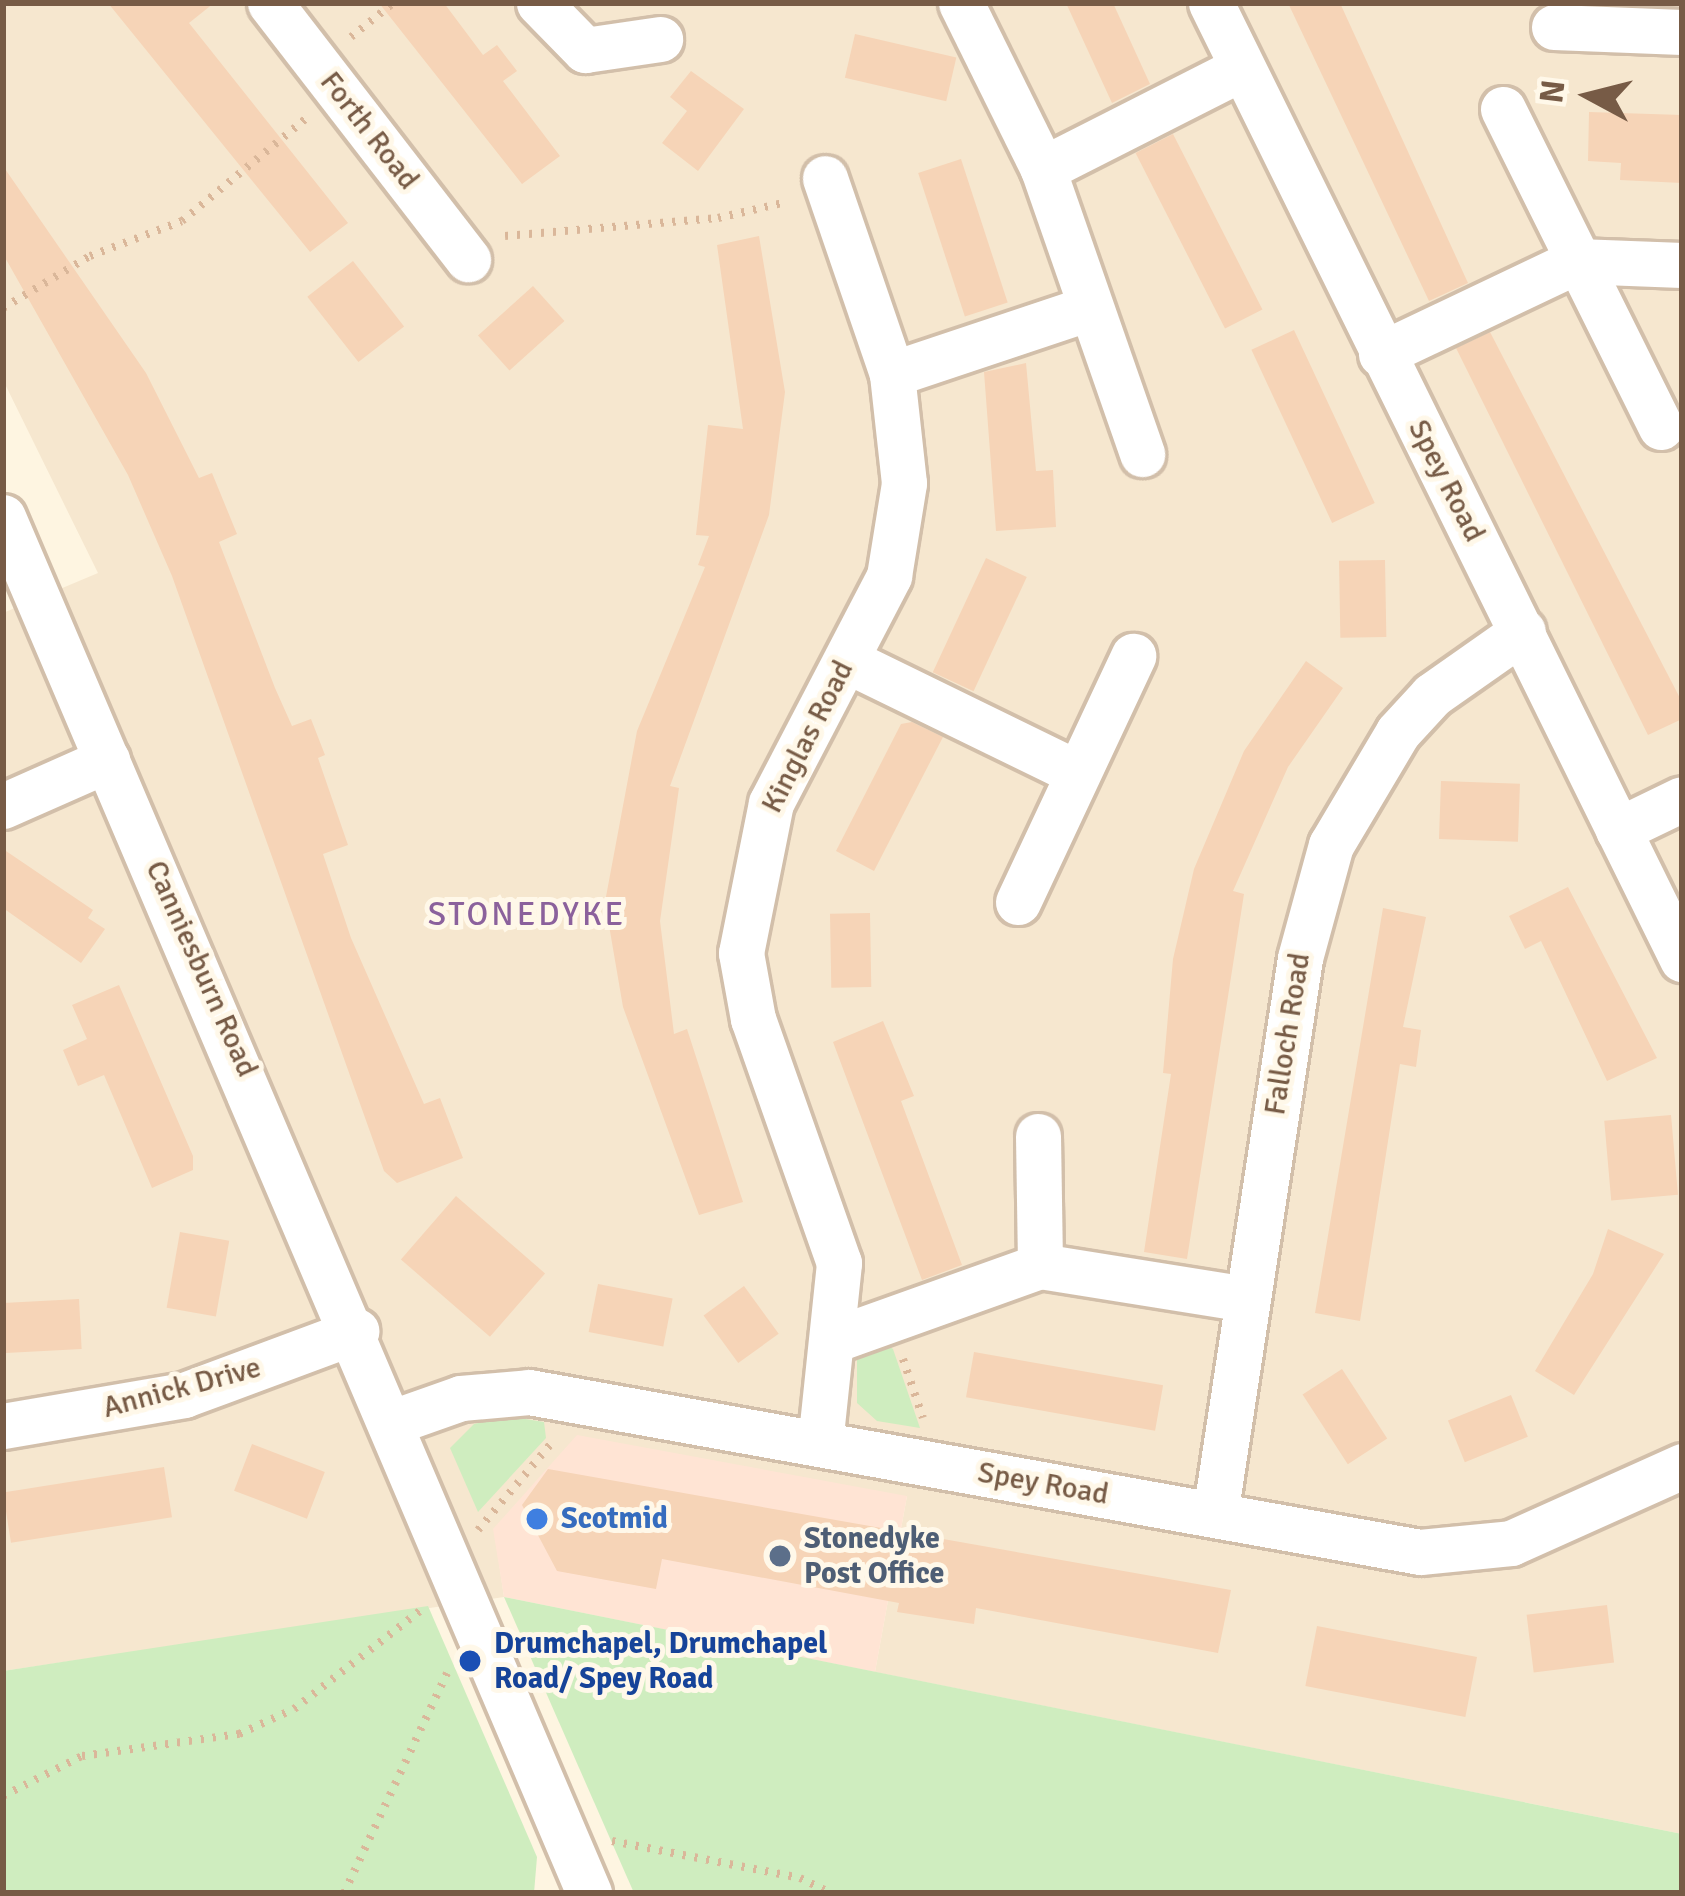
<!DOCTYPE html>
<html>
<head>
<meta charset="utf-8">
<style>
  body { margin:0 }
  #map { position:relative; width:1685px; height:1896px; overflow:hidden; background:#fef5e1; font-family:Signika,sans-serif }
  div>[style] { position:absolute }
  .residential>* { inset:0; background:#f6e7cf }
  .commercial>* { inset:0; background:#ffe4d4 }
  .green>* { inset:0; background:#cfedbf }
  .building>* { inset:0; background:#f6d4b7; transform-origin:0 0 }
  .path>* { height:8px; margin-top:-4px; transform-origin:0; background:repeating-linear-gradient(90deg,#dab79a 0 3px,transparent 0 12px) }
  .roads { filter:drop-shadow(3px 0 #d2bfaa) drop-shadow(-3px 0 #d2bfaa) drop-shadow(0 3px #d2bfaa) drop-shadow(0 -3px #d2bfaa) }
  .minor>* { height:45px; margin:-22.5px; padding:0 22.5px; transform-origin:22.5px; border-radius:22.5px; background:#fff }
  .dots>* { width:33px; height:33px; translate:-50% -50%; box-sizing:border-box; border:6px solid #fff8e9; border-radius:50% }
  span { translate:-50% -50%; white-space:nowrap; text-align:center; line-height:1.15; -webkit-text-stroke:10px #fff8e9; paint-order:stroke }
  .street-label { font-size:30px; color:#775b46 }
  .shop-label { font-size:30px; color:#366cbe; font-weight:700 }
  .left { translate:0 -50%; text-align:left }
  .service-label { font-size:30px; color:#4e5e75; font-weight:700 }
  .transit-label { font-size:30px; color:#164399; font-weight:700 }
  .neighbourhood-label { font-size:33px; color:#8b619c; letter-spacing:3px }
  .frame { position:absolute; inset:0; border:6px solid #775b46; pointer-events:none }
  .north { position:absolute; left:1529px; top:36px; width:120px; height:120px; -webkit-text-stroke:9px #fff8e9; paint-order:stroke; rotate:277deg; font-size:33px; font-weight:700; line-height:48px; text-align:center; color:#775b46 }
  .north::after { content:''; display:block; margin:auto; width:42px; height:54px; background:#775b46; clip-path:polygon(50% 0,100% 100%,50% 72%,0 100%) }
</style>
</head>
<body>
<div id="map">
  <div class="residential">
    <i style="clip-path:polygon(3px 3px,1682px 3px,1682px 1834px,875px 1672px,907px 1496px,494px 1528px,504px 1597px,3px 1671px,3px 613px,98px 573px,3px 380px)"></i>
  </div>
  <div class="commercial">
    <i style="clip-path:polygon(577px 1435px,907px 1496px,875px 1672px,504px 1597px,493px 1529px)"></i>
  </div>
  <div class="green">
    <i style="clip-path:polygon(882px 1341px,893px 1349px,920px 1428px,877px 1421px,857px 1403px,857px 1351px)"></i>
    <i style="clip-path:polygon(506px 1416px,544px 1422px,546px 1438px,478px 1512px,450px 1448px,474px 1424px)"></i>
    <i style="clip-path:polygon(504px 1597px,1682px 1834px,1682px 1893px,634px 1893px)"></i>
    <i style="clip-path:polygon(428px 1606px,537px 1857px,534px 1893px,3px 1893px,3px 1671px)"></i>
  </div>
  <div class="building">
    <i style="clip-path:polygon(108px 3px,214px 3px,189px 23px,348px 223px,310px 252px)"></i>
    <i style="clip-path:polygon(379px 3px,444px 3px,483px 55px,497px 45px,517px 71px,503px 81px,560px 156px,522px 184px)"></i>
    <i style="clip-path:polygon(1066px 3px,1113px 3px,1150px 84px,1112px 103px)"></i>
    <i style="clip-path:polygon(1288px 3px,1340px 3px,1468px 283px,1429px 301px)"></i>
    <i style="left:855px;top:34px;width:104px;height:45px;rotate:13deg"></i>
    <i style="clip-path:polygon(691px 71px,744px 109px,698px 171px,662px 143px,687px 111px,670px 97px)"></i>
    <i style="clip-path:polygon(1589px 112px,1682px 115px,1682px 183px,1620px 180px,1621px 163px,1588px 161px)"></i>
    <i style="left:1173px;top:134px;width:197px;height:42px;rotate:63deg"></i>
    <i style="left:961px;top:159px;width:151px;height:45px;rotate:72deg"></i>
    <i style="clip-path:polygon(3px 166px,146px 373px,199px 478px,212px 473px,237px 534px,219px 542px,275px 688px,292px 726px,311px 719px,325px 755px,318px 758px,348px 845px,323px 854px,351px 938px,424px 1104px,440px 1098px,463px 1158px,397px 1183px,384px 1171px,172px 576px,128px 475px,3px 254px)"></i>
    <i style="clip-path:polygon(759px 236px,785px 392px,769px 515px,670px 786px,679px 788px,660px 921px,674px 1034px,687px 1029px,743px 1202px,699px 1215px,623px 1007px,605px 902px,637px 731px,705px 567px,698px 565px,709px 536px,696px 535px,708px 425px,743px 429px,717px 245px)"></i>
    <i style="left:353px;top:261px;width:83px;height:58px;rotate:52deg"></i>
    <i style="left:533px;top:286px;width:47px;height:74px;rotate:48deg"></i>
    <i style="left:1294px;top:330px;width:191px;height:47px;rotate:65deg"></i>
    <i style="clip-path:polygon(1490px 332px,1682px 702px,1682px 719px,1648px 735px,1456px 348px)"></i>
    <i style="clip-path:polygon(1026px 363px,1036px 471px,1053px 470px,1056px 527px,996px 531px,984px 372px)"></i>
    <i style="left:986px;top:558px;width:45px;height:126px;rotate:25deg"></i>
    <i style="left:1385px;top:560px;width:77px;height:46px;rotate:89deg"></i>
    <i style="clip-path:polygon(1306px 661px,1343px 688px,1288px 767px,1233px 891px,1244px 894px,1187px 1259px,1144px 1252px,1171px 1074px,1163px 1073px,1173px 959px,1194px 869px,1244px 751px)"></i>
    <i style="clip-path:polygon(912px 722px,943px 737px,874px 871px,836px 851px,901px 724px)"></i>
    <i style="left:1441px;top:781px;width:79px;height:58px;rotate:2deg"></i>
    <i style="clip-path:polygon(3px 849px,93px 910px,88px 918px,105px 929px,81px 963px,3px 908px)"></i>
    <i style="clip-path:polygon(1568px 887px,1657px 1058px,1607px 1081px,1541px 941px,1525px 949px,1509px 916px)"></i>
    <i style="clip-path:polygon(1383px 908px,1426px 917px,1403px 1027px,1421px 1030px,1416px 1067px,1400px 1064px,1360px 1321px,1315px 1313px)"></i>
    <i style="left:870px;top:913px;width:74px;height:40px;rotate:89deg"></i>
    <i style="clip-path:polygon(119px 985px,193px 1156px,193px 1170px,152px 1188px,104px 1075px,78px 1086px,63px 1050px,87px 1039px,72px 1005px)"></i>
    <i style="clip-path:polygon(883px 1021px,914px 1096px,901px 1101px,962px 1265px,922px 1280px,833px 1042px)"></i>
    <i style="left:1671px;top:1115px;width:80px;height:67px;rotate:85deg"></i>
    <i style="left:456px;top:1196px;width:118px;height:84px;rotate:41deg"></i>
    <i style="clip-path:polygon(1608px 1229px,1664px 1254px,1574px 1395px,1535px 1371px,1593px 1274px)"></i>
    <i style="left:180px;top:1232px;width:50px;height:77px;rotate:10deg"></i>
    <i style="left:598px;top:1284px;width:76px;height:49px;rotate:11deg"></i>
    <i style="left:744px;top:1286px;width:59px;height:50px;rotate:54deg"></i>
    <i style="left:79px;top:1299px;width:50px;height:76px;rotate:87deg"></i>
    <i style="left:974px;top:1352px;width:192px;height:46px;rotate:10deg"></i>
    <i style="left:1342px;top:1369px;width:83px;height:47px;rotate:57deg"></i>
    <i style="left:1511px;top:1395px;width:45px;height:68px;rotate:68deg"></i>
    <i style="left:252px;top:1444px;width:78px;height:50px;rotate:21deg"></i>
    <i style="left:164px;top:1467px;width:51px;height:163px;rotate:81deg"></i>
    <i style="clip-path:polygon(548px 1469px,1231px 1590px,1218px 1653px,976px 1608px,974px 1624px,897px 1612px,899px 1603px,662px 1559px,656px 1589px,557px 1571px,522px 1505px)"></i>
    <i style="left:1607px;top:1605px;width:58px;height:81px;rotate:83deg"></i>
    <i style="left:1317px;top:1626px;width:163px;height:61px;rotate:11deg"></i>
  </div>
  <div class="path">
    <i style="left:351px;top:37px;width:54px;rotate:-39deg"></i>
    <i style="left:505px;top:236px;width:214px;rotate:-4.8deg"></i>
    <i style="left:718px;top:218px;width:71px;rotate:-13.1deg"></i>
    <i style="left:3px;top:308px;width:101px;rotate:-30.9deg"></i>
    <i style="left:90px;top:256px;width:98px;rotate:-20.8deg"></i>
    <i style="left:182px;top:221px;width:165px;rotate:-39.6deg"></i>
    <i style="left:903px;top:1359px;width:62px;rotate:71.3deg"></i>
    <i style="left:478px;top:1530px;width:118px;rotate:-49.8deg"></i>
    <i style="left:3px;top:1796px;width:89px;rotate:-26.9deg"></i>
    <i style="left:82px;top:1756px;width:159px;rotate:-8deg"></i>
    <i style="left:239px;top:1734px;width:60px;rotate:-24.4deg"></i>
    <i style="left:294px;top:1709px;width:166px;rotate:-37.9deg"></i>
    <i style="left:612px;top:1841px;width:192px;rotate:11.1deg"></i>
    <i style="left:800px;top:1878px;width:34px;rotate:26deg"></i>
    <i style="left:344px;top:1893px;width:243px;rotate:-64.9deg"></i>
  </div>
  <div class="roads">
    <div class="minor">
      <i style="left:270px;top:3px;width:324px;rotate:52.3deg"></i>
      <i style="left:539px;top:3px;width:66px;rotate:45.6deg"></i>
      <i style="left:585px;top:50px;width:76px;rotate:-8.3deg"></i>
      <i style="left:961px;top:3px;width:185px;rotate:63.7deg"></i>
      <i style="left:1043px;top:169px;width:302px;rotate:70.8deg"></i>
      <i style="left:1211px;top:3px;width:1066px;rotate:63.77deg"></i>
      <i style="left:1554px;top:27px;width:128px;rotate:2.2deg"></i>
      <i style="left:1503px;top:109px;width:355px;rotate:63.6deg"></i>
      <i style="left:1043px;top:169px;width:223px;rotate:-26.9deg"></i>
      <i style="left:1381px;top:354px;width:217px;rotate:-25.4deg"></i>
      <i style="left:1577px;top:261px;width:105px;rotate:2.2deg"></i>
      <i style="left:892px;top:374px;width:208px;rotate:-18.5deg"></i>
      <i style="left:3px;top:517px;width:1496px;rotate:66.93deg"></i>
      <i style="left:846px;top:660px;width:258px;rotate:26deg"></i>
      <i style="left:3px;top:806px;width:114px;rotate:-23.9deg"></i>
      <i style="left:1618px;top:830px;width:71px;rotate:-25.8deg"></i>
      <i style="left:1018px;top:902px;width:272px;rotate:-64.9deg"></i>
      <i style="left:1038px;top:1136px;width:130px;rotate:89.1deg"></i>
      <i style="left:836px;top:1339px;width:217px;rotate:-19.7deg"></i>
      <i style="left:1040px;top:1266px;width:209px;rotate:9.1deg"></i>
      <i style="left:393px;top:1422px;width:72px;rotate:-19.4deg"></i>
      <i style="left:461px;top:1398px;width:68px;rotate:-5deg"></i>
      <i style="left:529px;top:1392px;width:905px;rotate:10.18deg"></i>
      <i style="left:1420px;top:1552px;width:91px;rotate:-5.6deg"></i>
      <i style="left:1511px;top:1543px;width:188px;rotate:-24.2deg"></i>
      <i style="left:3px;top:1426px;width:184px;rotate:-9.7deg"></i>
      <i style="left:184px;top:1395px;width:184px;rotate:-20.4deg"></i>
      <i style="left:820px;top:1444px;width:182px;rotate:-84deg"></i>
      <i style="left:839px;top:1263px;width:259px;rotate:-109.4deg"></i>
      <i style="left:753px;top:1019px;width:67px;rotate:-100.3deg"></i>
      <i style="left:741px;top:953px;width:153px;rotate:-78.7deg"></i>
      <i style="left:771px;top:803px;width:256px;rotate:-62.5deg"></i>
      <i style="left:889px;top:576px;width:94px;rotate:-80.8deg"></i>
      <i style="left:904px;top:483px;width:110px;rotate:-96.3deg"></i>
      <i style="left:892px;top:374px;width:207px;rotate:-108.9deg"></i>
      <i style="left:1215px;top:1515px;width:563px;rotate:-81.32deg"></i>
      <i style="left:1300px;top:958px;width:117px;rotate:-74.7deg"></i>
      <i style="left:1331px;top:845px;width:131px;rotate:-59.3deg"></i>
      <i style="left:1398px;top:732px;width:50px;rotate:-47.4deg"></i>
      <i style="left:1432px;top:695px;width:111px;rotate:-35.1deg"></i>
    </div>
  </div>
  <div class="dots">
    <i style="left:537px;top:1519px;background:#3f7fe0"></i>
    <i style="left:780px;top:1556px;background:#5c6f8a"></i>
    <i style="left:470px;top:1661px;background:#1a4fb4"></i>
  </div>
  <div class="street-label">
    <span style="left:369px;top:131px;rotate:52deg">Forth Road</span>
    <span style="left:1446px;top:481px;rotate:63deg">Spey Road</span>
    <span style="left:808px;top:737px;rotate:-63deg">Kinglas Road</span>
    <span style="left:201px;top:969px;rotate:66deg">Canniesburn Road</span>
    <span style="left:1288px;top:1034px;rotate:-81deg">Falloch Road</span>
    <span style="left:182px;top:1388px;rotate:-15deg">Annick Drive</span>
    <span style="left:1043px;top:1484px;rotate:10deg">Spey Road</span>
  </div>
  <div class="shop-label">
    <span class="left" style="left:561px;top:1519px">Scotmid</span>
  </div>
  <div class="service-label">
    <span class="left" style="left:804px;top:1556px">Stonedyke<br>Post Office</span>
  </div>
  <div class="transit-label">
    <span class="left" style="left:494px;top:1661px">Drumchapel, Drumchapel<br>Road/ Spey Road</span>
  </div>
  <div class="neighbourhood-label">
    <span style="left:527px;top:915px">STONEDYKE</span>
  </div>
  <div class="frame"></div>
  <div class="north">N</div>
</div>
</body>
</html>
